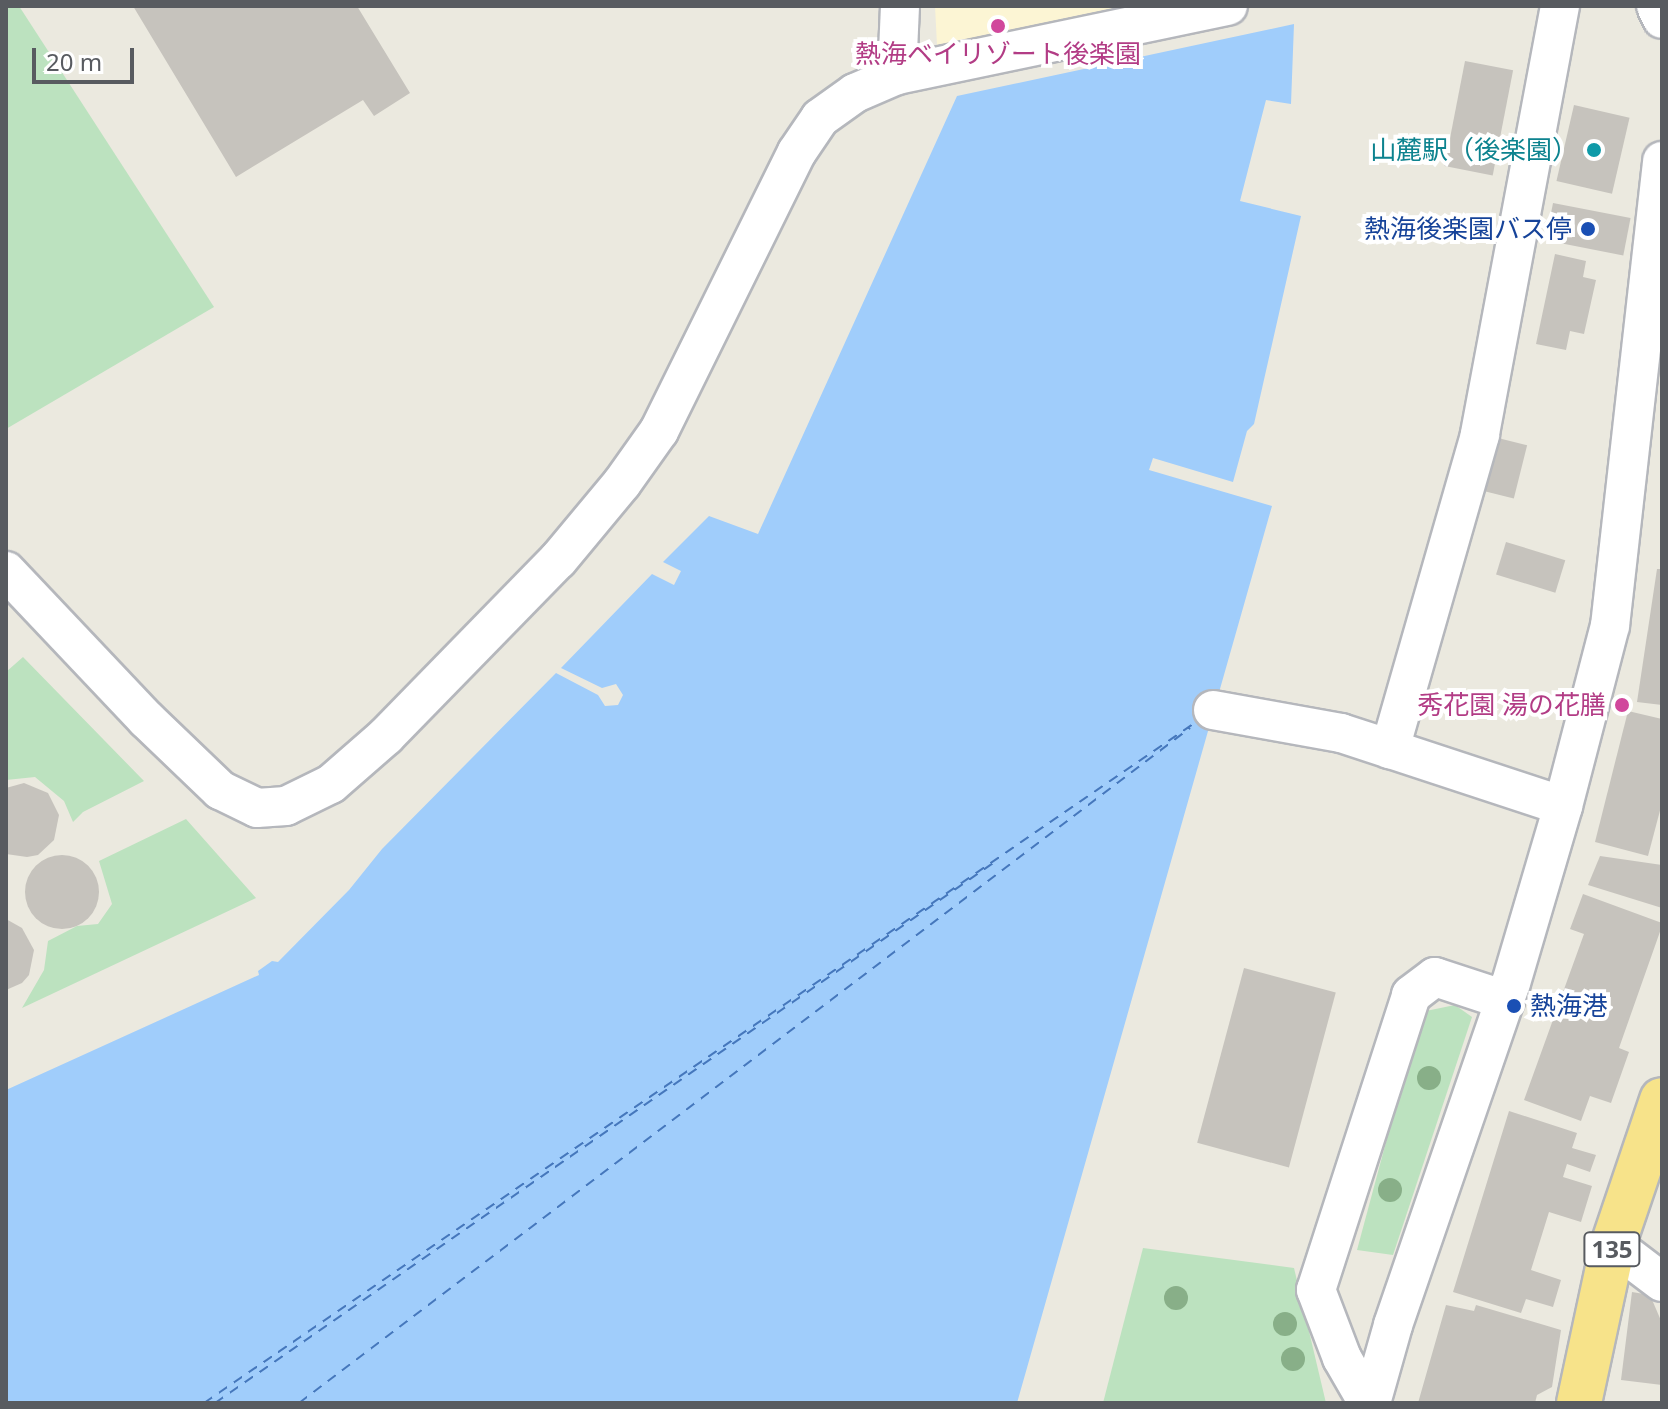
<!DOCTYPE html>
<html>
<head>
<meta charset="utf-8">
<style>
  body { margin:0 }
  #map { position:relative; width:1668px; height:1409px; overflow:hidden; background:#ebe9df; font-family:"Noto Sans","Noto Sans JP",sans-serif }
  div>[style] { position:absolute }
  .commercial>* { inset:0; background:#fcf5d4 }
  .green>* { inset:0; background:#bce2bf }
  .water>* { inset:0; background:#a0cdfb }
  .ferry>* { height:2px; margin-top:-1px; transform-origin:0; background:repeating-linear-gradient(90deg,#4577bc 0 10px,transparent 0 18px) }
  .building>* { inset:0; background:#c6c3bd; transform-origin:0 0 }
  .round { border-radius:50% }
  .roads { filter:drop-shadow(2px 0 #b5b7bc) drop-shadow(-2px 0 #b5b7bc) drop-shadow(0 2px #b5b7bc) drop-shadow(0 -2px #b5b7bc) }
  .minor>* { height:38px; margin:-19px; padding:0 19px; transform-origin:19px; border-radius:19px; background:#fff }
  .highway>* { height:44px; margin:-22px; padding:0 22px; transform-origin:22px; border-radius:22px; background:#f7e38a }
  .trees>* { width:24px; height:24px; margin:-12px; border-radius:50%; background:#88af88 }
  .dots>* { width:22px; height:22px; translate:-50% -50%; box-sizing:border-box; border:4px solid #fff; border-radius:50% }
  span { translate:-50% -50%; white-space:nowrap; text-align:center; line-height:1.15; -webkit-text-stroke:8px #fff; paint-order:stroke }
  .shield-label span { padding:2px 6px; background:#fff; border:2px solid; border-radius:6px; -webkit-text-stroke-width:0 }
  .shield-label { font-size:24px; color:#585b60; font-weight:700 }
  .hotel-label { font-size:26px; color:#b23c85 }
  .right { translate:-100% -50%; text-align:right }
  .culture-label { font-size:26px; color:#0d838f }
  .transit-label { font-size:26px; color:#164399 }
  .left { translate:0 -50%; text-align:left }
  .frame { position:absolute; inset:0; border:8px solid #585b60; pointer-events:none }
  .scale { position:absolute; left:32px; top:48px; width:102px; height:36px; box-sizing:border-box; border:4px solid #585b60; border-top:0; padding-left:10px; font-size:24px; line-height:28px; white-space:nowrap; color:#585b60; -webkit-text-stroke:6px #fff; paint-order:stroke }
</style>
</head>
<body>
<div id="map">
  <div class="commercial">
    <i style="clip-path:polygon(935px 6px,1183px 6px,937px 45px)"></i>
  </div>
  <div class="green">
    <i style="clip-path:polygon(6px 6px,19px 6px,214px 307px,6px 429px)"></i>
    <i style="clip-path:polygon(23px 657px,144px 781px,83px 812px,73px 822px,64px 801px,35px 777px,6px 780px,6px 672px)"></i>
    <i style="clip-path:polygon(186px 819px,256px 898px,22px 1008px,44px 970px,48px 941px,77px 926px,98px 924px,112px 904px,99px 861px)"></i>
    <i style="clip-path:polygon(1455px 1005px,1472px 1017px,1393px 1255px,1357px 1250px,1421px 1012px)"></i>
    <i style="clip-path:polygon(1143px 1248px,1294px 1268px,1326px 1403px,1103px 1403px)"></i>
  </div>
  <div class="water">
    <i style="clip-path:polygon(1294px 24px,1291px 104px,1266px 100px,1240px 201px,1301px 216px,1254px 424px,1247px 431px,1233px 482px,1153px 458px,1149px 470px,1272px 506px,1017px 1403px,6px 1403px,6px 1090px,259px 975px,258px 971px,272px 961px,278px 962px,349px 890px,382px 849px,556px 673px,598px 695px,605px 706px,618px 705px,623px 695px,616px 684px,602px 688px,561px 668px,652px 574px,674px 585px,681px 571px,663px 562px,709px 516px,758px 534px,957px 96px)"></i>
  </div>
  <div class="ferry">
    <i style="left:204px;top:1403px;width:1207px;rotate:-34.47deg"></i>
    <i style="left:215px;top:1403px;width:954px;rotate:-34.76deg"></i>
    <i style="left:299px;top:1403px;width:1118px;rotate:-37.15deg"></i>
  </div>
  <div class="building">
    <i style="clip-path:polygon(133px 6px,357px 6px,410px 93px,374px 116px,363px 100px,236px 177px)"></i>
    <i style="left:1465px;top:61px;width:49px;height:107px;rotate:11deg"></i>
    <i style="left:1574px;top:105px;width:57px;height:78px;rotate:13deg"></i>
    <i style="left:1553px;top:203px;width:79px;height:38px;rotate:11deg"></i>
    <i style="clip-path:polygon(1555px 254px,1586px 261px,1583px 277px,1596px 280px,1584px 334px,1570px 331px,1566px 350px,1536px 344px)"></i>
    <i style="left:1498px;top:438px;width:30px;height:55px;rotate:14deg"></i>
    <i style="left:1506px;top:542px;width:62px;height:34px;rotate:17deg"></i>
    <i style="clip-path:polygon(1657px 569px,1662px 569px,1662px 705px,1637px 702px)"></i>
    <i style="clip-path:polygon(1628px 711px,1662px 719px,1662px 803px,1648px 856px,1595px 842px)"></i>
    <i style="clip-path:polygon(24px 783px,48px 793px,59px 815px,54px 840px,38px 855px,27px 857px,6px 854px,6px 788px)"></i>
    <i class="round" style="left:25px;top:855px;width:74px;height:74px"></i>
    <i style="clip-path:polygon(1600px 856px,1662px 865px,1662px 908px,1588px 885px)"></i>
    <i style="clip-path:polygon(1583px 894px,1662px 923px,1662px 926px,1619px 1048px,1629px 1052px,1611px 1103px,1590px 1096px,1581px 1121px,1524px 1100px,1584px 934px,1570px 929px)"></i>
    <i style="clip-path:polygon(6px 919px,22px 928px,34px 950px,29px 975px,22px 983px,6px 990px)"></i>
    <i style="left:1244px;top:968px;width:95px;height:181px;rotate:15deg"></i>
    <i style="clip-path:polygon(1509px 1111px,1577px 1133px,1572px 1148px,1596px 1155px,1590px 1172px,1567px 1164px,1563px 1177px,1592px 1186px,1581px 1222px,1549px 1212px,1531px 1270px,1561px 1280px,1553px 1307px,1526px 1299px,1521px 1313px,1453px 1292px)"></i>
    <i style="clip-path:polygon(1632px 1292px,1650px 1295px,1662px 1323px,1662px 1385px,1621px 1380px)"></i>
    <i style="clip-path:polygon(1446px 1305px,1474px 1311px,1476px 1305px,1561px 1330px,1552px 1387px,1537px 1395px,1535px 1403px,1418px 1403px)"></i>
  </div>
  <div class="roads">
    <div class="minor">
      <i style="left:1560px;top:6px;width:436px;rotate:100.6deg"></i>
      <i style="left:1480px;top:435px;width:327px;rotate:106deg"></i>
      <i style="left:1390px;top:749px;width:182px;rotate:18.2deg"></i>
      <i style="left:1656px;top:6px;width:14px;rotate:65deg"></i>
      <i style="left:897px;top:75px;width:69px;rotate:-87.5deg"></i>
      <i style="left:6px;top:571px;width:204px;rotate:46.6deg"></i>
      <i style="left:146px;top:719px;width:103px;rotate:43.8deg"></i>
      <i style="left:220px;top:790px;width:41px;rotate:25.9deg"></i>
      <i style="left:257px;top:808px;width:29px;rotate:-4deg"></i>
      <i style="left:286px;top:806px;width:50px;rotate:-26.1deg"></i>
      <i style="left:331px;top:784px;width:73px;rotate:-41.1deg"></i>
      <i style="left:386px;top:736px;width:246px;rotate:-45.7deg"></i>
      <i style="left:558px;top:560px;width:100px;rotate:-50.3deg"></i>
      <i style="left:622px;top:483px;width:64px;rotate:-54.6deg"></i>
      <i style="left:659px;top:431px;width:311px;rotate:-63.7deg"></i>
      <i style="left:797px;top:152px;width:41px;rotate:-55.9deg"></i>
      <i style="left:820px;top:118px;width:43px;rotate:-35.5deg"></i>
      <i style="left:855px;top:93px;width:46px;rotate:-23.2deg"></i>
      <i style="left:897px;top:75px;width:338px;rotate:-11.8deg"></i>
      <i style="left:1213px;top:710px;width:130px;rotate:10.2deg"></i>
      <i style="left:1341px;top:733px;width:52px;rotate:18.1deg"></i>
      <i style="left:1613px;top:1245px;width:61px;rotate:37.1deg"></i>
      <i style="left:1368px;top:1403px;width:52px;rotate:-120deg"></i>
      <i style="left:1342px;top:1358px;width:73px;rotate:-110.9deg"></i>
      <i style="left:1316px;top:1290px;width:310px;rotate:-72.1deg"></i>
      <i style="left:1411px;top:995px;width:30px;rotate:-37deg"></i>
      <i style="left:1435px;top:977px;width:74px;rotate:18.2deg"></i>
      <i style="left:1371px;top:1403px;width:81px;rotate:-74.2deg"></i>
      <i style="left:1393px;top:1325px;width:362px;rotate:-71deg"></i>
      <i style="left:1511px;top:983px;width:184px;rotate:-73.6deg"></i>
      <i style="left:1563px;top:806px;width:186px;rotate:-75.4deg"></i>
      <i style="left:1610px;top:626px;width:468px;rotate:-83.6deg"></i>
    </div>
    <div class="highway">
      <i style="left:1579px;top:1403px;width:162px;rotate:-77.9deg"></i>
      <i style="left:1613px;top:1245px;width:153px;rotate:-71.3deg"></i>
    </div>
  </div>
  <div class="trees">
    <i style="left:1429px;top:1078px"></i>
    <i style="left:1390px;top:1190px"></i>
    <i style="left:1176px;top:1298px"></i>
    <i style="left:1285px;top:1324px"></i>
    <i style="left:1293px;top:1359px"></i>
  </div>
  <div class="dots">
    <i style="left:998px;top:26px;background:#d1479c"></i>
    <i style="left:1594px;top:150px;background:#0f9aa8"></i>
    <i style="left:1588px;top:229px;background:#1a4fb4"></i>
    <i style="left:1622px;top:705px;background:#d1479c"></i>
    <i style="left:1514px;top:1006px;background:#1a4fb4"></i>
  </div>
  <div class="shield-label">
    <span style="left:1612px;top:1249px">135</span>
  </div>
  <div class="hotel-label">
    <span style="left:998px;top:54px">熱海ベイリゾート後楽園</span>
    <span class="right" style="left:1606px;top:705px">秀花園 湯の花膳</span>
  </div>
  <div class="culture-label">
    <span class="right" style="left:1578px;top:150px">山麓駅（後楽園）</span>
  </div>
  <div class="transit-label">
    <span class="right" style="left:1572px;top:229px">熱海後楽園バス停</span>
    <span class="left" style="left:1530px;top:1006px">熱海港</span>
  </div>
  <div class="frame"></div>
  <div class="scale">20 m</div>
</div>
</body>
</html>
